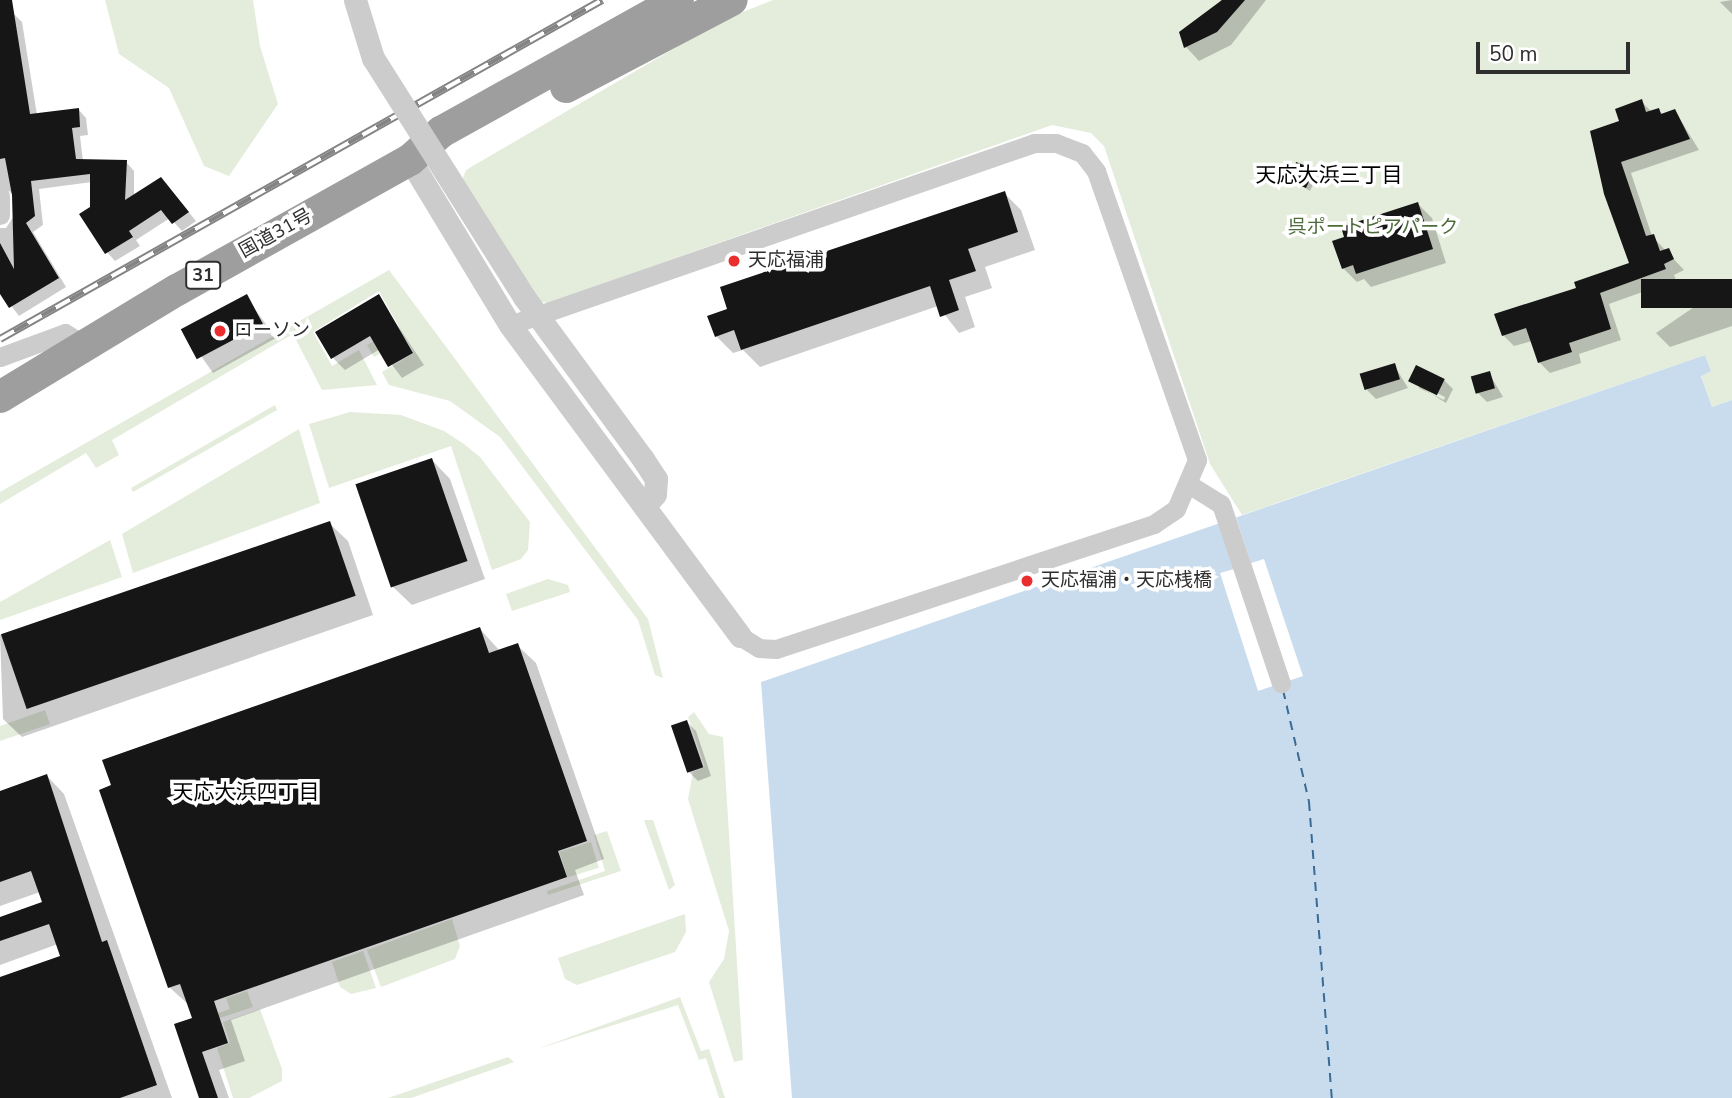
<!DOCTYPE html>
<html>
<head>
<meta charset="utf-8">
<style>
  body { margin:0 }
  #map { position:relative; width:1732px; height:1098px; overflow:hidden; background:#fff; font-family:"Nunito Sans","Noto Sans JP",sans-serif }
  div>[style] { position:absolute }
  .green>* { inset:0; background:#e4eddc; transform-origin:0 0 }
  .water>* { inset:0; background:#c8dced }
  .pier>* { inset:0; background:#fff }
  .shadow>* { inset:0; background:#0003 }
  .ferry>* { height:2px; margin-top:-1px; transform-origin:0; background:repeating-linear-gradient(90deg,#3a6b94 0 9px,transparent 0 16px) }
  .building>* { inset:0; background:#161616; transform-origin:0 0 }
  .minor>* { height:19px; margin:-9.5px; padding:0 9.5px; transform-origin:9.5px; border-radius:9.5px; background:#ccc }
  .tertiary>* { height:23px; margin:-11.5px; padding:0 11.5px; transform-origin:11.5px; border-radius:11.5px; background:#ccc }
  .trunk>* { height:32px; margin:-16px; padding:0 16px; transform-origin:16px; border-radius:16px; background:#9e9e9e }
  .rail>* { height:8px; margin-top:-4px; transform-origin:0; background:repeating-linear-gradient(90deg,#fff 0 16px,#848484 0 32px); box-sizing:border-box; border-block:2px solid #848484 }
  .tertiary-bridge>* { height:23px; margin:-11.5px; padding:0 11.5px; transform-origin:11.5px; border-radius:11.5px; background:#ccc }
  .dots>* { width:19px; height:19px; translate:-50% -50%; box-sizing:border-box; border:4px solid #fff; border-radius:50% }
  span { translate:-50% -50%; white-space:nowrap; text-align:center; line-height:1.15; -webkit-text-stroke:7px #fff; paint-order:stroke }
  .shield-label span { padding:2px 5px; background:#fff; border:2px solid; border-radius:5px; -webkit-text-stroke-width:0 }
  .shield-label { font-size:18px; color:#2f2f2f; font-weight:700 }
  .park-label { font-size:19px; color:#4e6c3b }
  .street-label { font-size:19px; color:#2f2f2f }
  .poi-label { font-size:19px; color:#2f2f2f }
  .left { translate:0 -50%; text-align:left }
  .neighbourhood-label { font-size:21px; color:#000 }
  .scale { position:absolute; left:1476px; top:42px; width:154px; height:32px; box-sizing:border-box; border:4px solid #2f2f2f; border-top:0; padding-left:9px; font-size:21px; line-height:24px; white-space:nowrap; color:#2f2f2f; -webkit-text-stroke:5px #fff; paint-order:stroke }
</style>
</head>
<body>
<div id="map">
  <div class="green">
    <i style="clip-path:polygon(105px 0,253px 0,260px 46px,278px 104px,229px 176px,204px 166px,169px 88px,119px 54px)"></i>
    <i style="clip-path:polygon(773px 0,1732px 0,1732px 400px,1712px 407px,1701px 375px,1711px 371px,1705px 355px,1242px 515px,1210px 464px,1104px 146px,1091px 133px,1052px 125px,548px 303px,532px 300px,460px 185px,466px 170px,723px 20px)"></i>
    <i style="clip-path:polygon(389px 270px,648px 619px,663px 678px,655px 675px,638px 620px,500px 437px,450px 401px,389px 385px,382px 372px,414px 353px,406px 339px,374px 357px,367px 345px,399px 327px,379px 291px,313px 332px,332px 366px,359px 350px,377px 385px,322px 390px,293px 334px,112px 440px,119px 455px,96px 468px,86px 453px,0 504px,0 492px)"></i>
    <i style="clip-path:polygon(275px 405px,277px 410px,133px 492px,131px 488px)"></i>
    <i style="clip-path:polygon(350px 412px,401px 415px,444px 431px,464px 444px,480px 457px,530px 522px,528px 550px,521px 559px,492px 570px,451px 446px,329px 488px,309px 424px)"></i>
    <i style="clip-path:polygon(299px 429px,320px 503px,133px 573px,122px 534px)"></i>
    <i style="clip-path:polygon(110px 540px,122px 577px,0 620px,0 602px)"></i>
    <i style="clip-path:polygon(548px 579px,568px 585px,570px 592px,512px 611px,506px 594px)"></i>
    <i style="clip-path:polygon(45px 710px,50px 724px,0 741px,0 726px)"></i>
    <i style="clip-path:polygon(694px 712px,709px 734px,723px 737px,743px 1060px,734px 1062px,709px 982px,724px 959px,729px 931px,688px 799px,693px 772px,705px 767px,688px 717px)"></i>
    <i style="clip-path:polygon(644px 820px,653px 820px,675px 885px,669px 890px)"></i>
    <i style="clip-path:polygon(607px 831px,621px 871px,548px 895px,547px 891px,605px 871px,594px 835px)"></i>
    <i style="left:591px;top:842px;width:27px;height:33px;rotate:73deg"></i>
    <i style="clip-path:polygon(685px 914px,686px 932px,675px 952px,577px 985px,565px 979px,558px 958px)"></i>
    <i style="clip-path:polygon(452px 919px,460px 946px,455px 959px,381px 987px,367px 950px)"></i>
    <i style="clip-path:polygon(363px 951px,376px 988px,351px 994px,340px 987px,332px 962px)"></i>
    <i style="clip-path:polygon(247px 991px,253px 1007px,208px 1022px,206px 1017px,230px 1009px,226px 998px)"></i>
    <i style="clip-path:polygon(680px 997px,701px 1051px,709px 1049px,725px 1098px,719px 1098px,706px 1058px,699px 1060px,678px 1005px,537px 1049px)"></i>
    <i style="clip-path:polygon(260px 1009px,282px 1069px,282px 1081px,249px 1098px,233px 1098px,217px 1048px,230px 1043px,223px 1022px)"></i>
    <i style="clip-path:polygon(508px 1057px,514px 1062px,411px 1098px,388px 1098px)"></i>
  </div>
  <div class="water">
    <i style="clip-path:polygon(1705px 355px,1711px 371px,1701px 376px,1712px 407px,1732px 400px,1732px 1098px,792px 1098px,761px 682px)"></i>
  </div>
  <div class="pier">
    <i style="clip-path:polygon(1236px 517px,1251px 563px,1264px 559px,1303px 676px,1258px 691px,1220px 573px,1234px 569px,1219px 523px)"></i>
  </div>
  <div class="shadow">
    <i style="clip-path:polygon(1221px 0,1266px 0,1231px 45px,1199px 61px,1186px 47px)"></i>
    <i style="clip-path:polygon(1732px 0,1732px 14px,1720px 2px)"></i>
    <i style="clip-path:polygon(13px 13px,22px 22px,37px 115px,78px 109px,86px 118px,88px 135px,80px 136px,83px 161px,126px 162px,134px 171px,134px 197px,169px 188px,196px 221px,182px 231px,170px 218px,136px 240px,140px 246px,115px 261px,107px 252px,92px 208px,92px 182px,39px 189px,43px 225px,33px 232px,66px 287px,19px 316px,0 291px,0 228px,6px 228px,14px 216px,14px 196px,9px 191px,0 197px,0 15px)"></i>
    <i style="clip-path:polygon(1641px 101px,1652px 112px,1658px 110px,1664px 115px,1675px 111px,1699px 150px,1631px 173px,1652px 236px,1684px 270px,1674px 275px,1676px 280px,1609px 304px,1621px 340px,1579px 354px,1581px 363px,1550px 373px,1539px 362px,1532px 341px,1514px 346px,1503px 335px,1578px 289px,1631px 264px,1605px 193px,1621px 122px)"></i>
    <i style="clip-path:polygon(1308px 169px,1315px 180px,1310px 191px,1294px 181px)"></i>
    <i style="clip-path:polygon(1004px 193px,1021px 210px,1035px 250px,985px 267px,992px 288px,965px 297px,975px 327px,959px 333px,938px 306px,760px 367px,743px 350px,733px 353px,716px 336px)"></i>
    <i style="clip-path:polygon(1418px 204px,1432px 218px,1446px 263px,1371px 287px,1364px 279px,1357px 282px,1343px 268px)"></i>
    <i style="clip-path:polygon(1732px 281px,1732px 326px,1670px 347px,1656px 333px)"></i>
    <i style="clip-path:polygon(378px 296px,424px 365px,402px 378px,380px 349px,345px 370px,333px 358px)"></i>
    <i style="clip-path:polygon(246px 297px,276px 338px,213px 373px,184px 332px)"></i>
    <i style="clip-path:polygon(1394px 365px,1408px 388px,1376px 399px,1367px 390px)"></i>
    <i style="clip-path:polygon(1489px 373px,1503px 397px,1487px 402px,1478px 393px)"></i>
    <i style="clip-path:polygon(evenodd,1444px 380px,1453px 389px,1446px 403px,1411px 381px,1444px 380px,1419px 384px,1445px 397px,1444px 400px,1419px 388px,1419px 384px)"></i>
    <i style="clip-path:polygon(432px 460px,450px 479px,485px 579px,412px 605px,393px 587px)"></i>
    <i style="clip-path:polygon(329px 523px,348px 541px,373px 615px,22px 737px,3px 719px,0 635px)"></i>
    <i style="clip-path:polygon(480px 629px,500px 651px,517px 645px,536px 663px,604px 859px,575px 870px,584px 895px,231px 1020px,245px 1061px,219px 1070px,229px 1098px,201px 1098px,194px 1019px,189px 1005px,169px 987px)"></i>
    <i style="clip-path:polygon(687px 722px,696px 731px,711px 776px,698px 781px,689px 772px)"></i>
    <i style="clip-path:polygon(47px 776px,64px 794px,172px 1098px,0 1098px,0 979px,62px 957px,58px 944px,0 965px,0 919px,44px 903px,40px 892px,0 906px,0 792px)"></i>
  </div>
  <div class="ferry">
    <i style="left:1283px;top:690px;width:115px;rotate:76.9deg"></i>
    <i style="left:1309px;top:802px;width:297px;rotate:85.6deg"></i>
  </div>
  <div class="building">
    <i style="clip-path:polygon(0 0,12px 0,30px 114px,79px 108px,80px 127px,72px 128px,76px 159px,127px 160px,125px 200px,161px 177px,189px 212px,172px 224px,161px 210px,129px 231px,133px 237px,105px 254px,79px 214px,90px 207px,90px 174px,31px 181px,35px 216px,26px 223px,59px 278px,9px 308px,0 294px,0 243px,14px 269px,12px 195px,5px 158px,0 159px)"></i>
    <i style="clip-path:polygon(1222px 0,1245px 0,1217px 32px,1184px 48px,1179px 32px)"></i>
    <i style="clip-path:polygon(1642px 99px,1646px 112px,1659px 108px,1661px 114px,1675px 109px,1690px 139px,1621px 162px,1646px 236px,1654px 234px,1660px 251px,1669px 248px,1674px 259px,1664px 264px,1666px 269px,1600px 293px,1611px 329px,1569px 343px,1572px 352px,1538px 363px,1526px 328px,1502px 336px,1494px 314px,1576px 288px,1574px 282px,1629px 263px,1604px 194px,1590px 131px,1619px 121px,1615px 109px)"></i>
    <i style="clip-path:polygon(1296px 162px,1309px 167px,1312px 175px,1306px 188px,1292px 182px)"></i>
    <i style="clip-path:polygon(1005px 191px,1018px 232px,968px 249px,976px 271px,949px 280px,959px 310px,940px 317px,930px 286px,741px 350px,734px 330px,715px 337px,707px 316px,727px 309px,720px 287px)"></i>
    <i style="clip-path:polygon(1418px 202px,1433px 249px,1356px 274px,1353px 265px,1342px 269px,1332px 241px,1344px 237px,1341px 227px)"></i>
    <i style="left:1732px;top:279px;width:29px;height:91px;rotate:90deg"></i>
    <i style="left:247px;top:294px;width:34px;height:75px;rotate:62deg"></i>
    <i style="clip-path:polygon(379px 294px,413px 353px,388px 367px,370px 336px,331px 359px,315px 332px)"></i>
    <i style="left:1395px;top:363px;width:17px;height:37px;rotate:73deg"></i>
    <i style="left:1416px;top:365px;width:32px;height:18px;rotate:26deg"></i>
    <i style="left:1490px;top:371px;width:18px;height:20px;rotate:74deg"></i>
    <i style="left:432px;top:458px;width:109px;height:81px;rotate:71deg"></i>
    <i style="left:330px;top:521px;width:79px;height:348px;rotate:71deg"></i>
    <i style="clip-path:polygon(480px 627px,489px 653px,518px 643px,587px 841px,558px 851px,567px 877px,214px 1001px,228px 1043px,202px 1052px,218px 1098px,199px 1098px,174px 1024px,192px 1018px,180px 984px,168px 988px,99px 790px,111px 785px,102px 760px)"></i>
    <i style="left:687px;top:720px;width:50px;height:17px;rotate:71deg"></i>
    <i style="clip-path:polygon(47px 774px,102px 942px,107px 940px,157px 1085px,120px 1098px,0 1098px,0 977px,60px 956px,49px 924px,0 941px,0 917px,42px 902px,31px 871px,0 882px,0 791px)"></i>
  </div>
  <div class="minor">
    <i style="left:0;top:196px;width:19px;rotate:90deg"></i>
    <i style="left:510px;top:325px;width:555px;rotate:-19.15deg"></i>
    <i style="left:1034px;top:143px;width:22px"></i>
    <i style="left:1056px;top:143px;width:28px;rotate:21deg"></i>
    <i style="left:1082px;top:153px;width:23px;rotate:52deg"></i>
    <i style="left:1096px;top:171px;width:306px;rotate:70.7deg"></i>
    <i style="left:1197px;top:460px;width:53px;rotate:113.2deg"></i>
    <i style="left:1176px;top:509px;width:27px;rotate:146deg"></i>
    <i style="left:1154px;top:524px;width:398px;rotate:161.7deg"></i>
    <i style="left:776px;top:649px;width:17px;rotate:-177deg"></i>
    <i style="left:759px;top:648px;width:22px;rotate:-148deg"></i>
    <i style="left:0;top:357px;width:69px;rotate:-20.3deg"></i>
    <i style="left:65px;top:333px;width:22px;rotate:32deg"></i>
    <i style="left:1190px;top:485px;width:36px;rotate:32deg"></i>
    <i style="left:1221px;top:504px;width:189px;rotate:71.5deg"></i>
  </div>
  <div class="tertiary">
    <i style="left:355px;top:0;width:61px;rotate:72.8deg"></i>
    <i style="left:410px;top:160px;width:193px;rotate:58.8deg"></i>
    <i style="left:510px;top:325px;width:387px;rotate:53.5deg"></i>
    <i style="left:643px;top:459px;width:24px;rotate:57deg"></i>
    <i style="left:656px;top:479px;width:15px;rotate:94deg"></i>
    <i style="left:655px;top:494px;width:16px;rotate:130deg"></i>
  </div>
  <div class="trunk">
    <i style="left:566px;top:87px;width:187px;rotate:-27.7deg"></i>
    <i style="left:0;top:397px;width:207px;rotate:-31.2deg"></i>
    <i style="left:177px;top:290px;width:267px;rotate:-29.2deg"></i>
    <i style="left:410px;top:160px;width:42px;rotate:-42.1deg"></i>
    <i style="left:441px;top:132px;width:271px;rotate:-29.1deg"></i>
  </div>
  <div class="rail">
    <i style="left:0;top:339px;width:691px;rotate:-29.38deg"></i>
  </div>
  <div class="tertiary-bridge">
    <i style="left:373px;top:58px;width:283px;rotate:57.7deg"></i>
    <i style="left:524px;top:297px;width:201px;rotate:53.7deg"></i>
  </div>
  <div class="dots">
    <i style="left:734px;top:261px;background:#ea2d2e"></i>
    <i style="left:220px;top:331px;background:#ea2d2e"></i>
    <i style="left:1027px;top:581px;background:#ea2d2e"></i>
  </div>
  <div class="shield-label">
    <span style="left:203px;top:275px">31</span>
  </div>
  <div class="park-label">
    <span style="left:1373px;top:228px">呉ポートピアパーク</span>
  </div>
  <div class="street-label">
    <span style="left:276px;top:234px;rotate:-29deg">国道31号</span>
  </div>
  <div class="poi-label">
    <span class="left" style="left:748px;top:261px">天応福浦</span>
    <span class="left" style="left:234px;top:331px">ローソン</span>
    <span class="left" style="left:1041px;top:581px">天応福浦・天応桟橋</span>
  </div>
  <div class="neighbourhood-label">
    <span style="left:1329px;top:175px">天応大浜三丁目</span>
    <span style="left:246px;top:792px">天応大浜四丁目</span>
  </div>
  <div class="scale">50 m</div>
</div>
</body>
</html>
